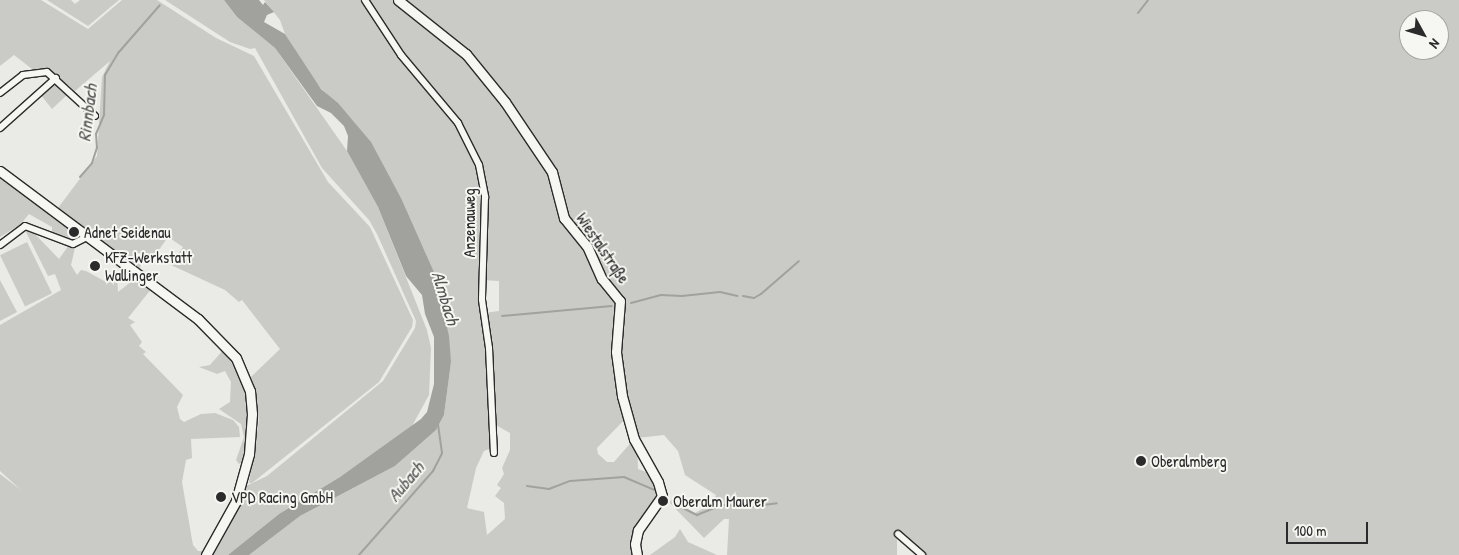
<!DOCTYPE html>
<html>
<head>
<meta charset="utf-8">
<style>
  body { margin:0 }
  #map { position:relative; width:1459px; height:555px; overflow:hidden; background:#eaeae6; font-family:"Patrick Hand",sans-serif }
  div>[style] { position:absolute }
  .green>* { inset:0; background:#cacac7; transform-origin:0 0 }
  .water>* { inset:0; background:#a1a19e }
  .stream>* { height:2px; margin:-1px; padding:0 1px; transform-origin:1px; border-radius:1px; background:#a1a19e }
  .roads { filter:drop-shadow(1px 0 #2b2b2b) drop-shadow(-1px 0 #2b2b2b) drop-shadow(0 1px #2b2b2b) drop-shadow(0 -1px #2b2b2b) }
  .street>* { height:6px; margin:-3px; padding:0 3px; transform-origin:3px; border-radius:3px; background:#f6f6f2 }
  .secondary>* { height:9px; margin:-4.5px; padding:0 4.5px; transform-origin:4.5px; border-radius:4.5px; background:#f6f6f2 }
  .dots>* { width:14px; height:14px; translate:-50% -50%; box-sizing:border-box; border:2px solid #f6f6f2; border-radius:50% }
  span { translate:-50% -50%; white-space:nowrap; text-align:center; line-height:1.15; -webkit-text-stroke:4px #f6f6f2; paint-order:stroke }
  .street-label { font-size:16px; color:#2b2b2b }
  .poi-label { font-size:16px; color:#2b2b2b }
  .left { translate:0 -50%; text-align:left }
  .water-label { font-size:18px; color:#545453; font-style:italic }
  .north { position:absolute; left:1399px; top:10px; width:50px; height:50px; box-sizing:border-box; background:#f6f6f2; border:1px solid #a5a5a2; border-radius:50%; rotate:129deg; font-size:14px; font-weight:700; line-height:20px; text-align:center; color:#2b2b2b }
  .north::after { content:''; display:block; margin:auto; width:18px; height:22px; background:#2b2b2b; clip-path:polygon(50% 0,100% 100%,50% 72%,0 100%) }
  .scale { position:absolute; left:1286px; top:522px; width:82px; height:22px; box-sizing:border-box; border:2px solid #2b2b2b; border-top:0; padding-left:6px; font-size:15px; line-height:18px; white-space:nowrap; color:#2b2b2b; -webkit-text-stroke:4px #f6f6f2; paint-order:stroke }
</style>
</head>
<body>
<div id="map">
  <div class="green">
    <i style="clip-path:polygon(0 0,41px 0,88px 29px,122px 0,157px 0,216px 38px,254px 56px,328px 182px,370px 227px,413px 320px,412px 327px,379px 382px,252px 483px,249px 483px,259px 420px,251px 377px,280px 349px,242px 300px,239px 302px,225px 290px,171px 265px,183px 247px,168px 237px,156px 254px,135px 253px,142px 262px,140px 268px,58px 208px,97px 156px,102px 77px,110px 61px,75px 91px,51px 71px,32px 69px,14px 55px,0 66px)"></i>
    <i style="clip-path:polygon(47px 0,71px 0,75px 4px,80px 0,119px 0,88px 26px)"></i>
    <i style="clip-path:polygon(165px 0,224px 0,237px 17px,275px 48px,347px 151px,378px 207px,427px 330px,431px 348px,429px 395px,412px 426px,402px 434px,340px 477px,279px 514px,228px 555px,0 555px,0 474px,21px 490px,0 471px,0 325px,61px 290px,55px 274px,48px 276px,25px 230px,34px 233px,59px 259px,69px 245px,75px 248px,71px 265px,77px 275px,81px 270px,86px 271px,106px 282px,111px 275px,117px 275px,118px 292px,136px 278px,152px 288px,128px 318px,135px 322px,130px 325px,142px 342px,139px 346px,146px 352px,143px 354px,183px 395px,177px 407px,180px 419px,184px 422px,201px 414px,215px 413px,233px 420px,239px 427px,240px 437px,191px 439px,192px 458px,186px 460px,182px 482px,193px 545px,198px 551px,204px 551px,240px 489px,267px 476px,383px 381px,415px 328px,416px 321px,377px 234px,369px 220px,322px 168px,255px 48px,250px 49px,230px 42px)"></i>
    <i style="clip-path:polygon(evenodd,264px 0,1459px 0,1459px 555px,922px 555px,897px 535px,897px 555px,727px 555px,729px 519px,724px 519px,704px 538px,669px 502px,672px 500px,695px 513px,713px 503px,716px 495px,685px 475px,678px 451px,664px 435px,637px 438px,638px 469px,654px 475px,661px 489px,641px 524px,637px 555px,249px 555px,300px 516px,395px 466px,436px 430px,444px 415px,451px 362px,434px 272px,402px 200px,355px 123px,315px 82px,285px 34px,280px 20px,264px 0,1409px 20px,1439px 20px,1439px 50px,1409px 50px,1409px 20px,264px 0,482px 280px,499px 281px,499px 311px,483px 313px,482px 280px,264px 0,627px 417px,634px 439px,614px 462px,607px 462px,598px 454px,597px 448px,627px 417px,264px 0,494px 424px,510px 433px,510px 450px,502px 468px,504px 474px,497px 485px,501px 488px,495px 496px,504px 503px,505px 519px,487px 535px,484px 512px,467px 508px,476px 468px,484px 451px,494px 447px,494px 424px)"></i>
    <i style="clip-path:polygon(55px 81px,69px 93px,52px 109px,40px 94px)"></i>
    <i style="clip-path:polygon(0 175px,56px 217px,79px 239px,71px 240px,52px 232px,52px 227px,29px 214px,20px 225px,0 237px)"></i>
    <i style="left:27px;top:242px;width:57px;height:30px;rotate:64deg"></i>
    <i style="clip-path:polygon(0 280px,17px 312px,0 321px)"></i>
    <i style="clip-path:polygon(224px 349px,242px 382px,248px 405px,246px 445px,243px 462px,239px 464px,236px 460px,244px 437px,241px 424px,219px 409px,230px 402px,231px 382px,225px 371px,217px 374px,199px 367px,210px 365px)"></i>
    <i style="clip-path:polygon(680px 529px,688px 542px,717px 555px,650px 555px,675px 537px)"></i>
  </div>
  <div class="water">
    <i style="clip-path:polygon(224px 0,259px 0,263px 5px,265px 2px,274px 12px,267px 15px,264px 22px,285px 34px,321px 89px,338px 103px,371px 142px,402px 200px,434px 272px,449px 336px,451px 362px,444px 415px,436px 430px,395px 466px,300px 516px,249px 555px,228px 555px,279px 514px,340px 477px,421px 419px,427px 412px,434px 384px,434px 337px,425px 314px,422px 295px,406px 276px,378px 207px,347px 151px,348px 136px,344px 126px,331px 113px,317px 106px,275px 48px,237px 17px)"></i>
  </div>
  <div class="stream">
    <i style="left:1138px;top:13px;width:16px;rotate:-52deg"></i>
    <i style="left:80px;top:177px;width:18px;rotate:-49deg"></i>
    <i style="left:92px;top:163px;width:16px;rotate:-72deg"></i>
    <i style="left:97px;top:148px;width:14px;rotate:-94deg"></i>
    <i style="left:96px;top:134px;width:21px;rotate:-67deg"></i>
    <i style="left:104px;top:115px;width:40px;rotate:-88.6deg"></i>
    <i style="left:105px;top:75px;width:27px;rotate:-59deg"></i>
    <i style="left:119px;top:52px;width:62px;rotate:-48.9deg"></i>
    <i style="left:743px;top:296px;width:11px;rotate:10deg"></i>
    <i style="left:754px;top:298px;width:8px;rotate:-30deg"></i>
    <i style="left:761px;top:294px;width:50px;rotate:-41deg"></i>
    <i style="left:631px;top:303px;width:31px;rotate:-15deg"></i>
    <i style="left:661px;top:295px;width:21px;rotate:3deg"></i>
    <i style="left:682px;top:296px;width:38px;rotate:-6deg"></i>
    <i style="left:720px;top:292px;width:18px;rotate:13deg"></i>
    <i style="left:502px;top:316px;width:110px;rotate:-5.2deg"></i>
    <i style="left:527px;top:486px;width:22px;rotate:8deg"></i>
    <i style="left:549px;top:489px;width:22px;rotate:-21deg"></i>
    <i style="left:570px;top:481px;width:54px;rotate:-4.2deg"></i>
    <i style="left:624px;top:477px;width:36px;rotate:23deg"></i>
    <i style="left:683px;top:508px;width:16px;rotate:27deg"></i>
    <i style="left:697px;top:515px;width:27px;rotate:-22deg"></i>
    <i style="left:722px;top:505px;width:28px;rotate:4deg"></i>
    <i style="left:750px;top:507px;width:27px;rotate:-8deg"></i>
    <i style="left:359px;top:555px;width:112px;rotate:-48.6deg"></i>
    <i style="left:433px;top:471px;width:20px;rotate:-63deg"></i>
    <i style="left:442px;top:453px;width:29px;rotate:-98deg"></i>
  </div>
  <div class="roads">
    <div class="street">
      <i style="left:365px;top:0;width:66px;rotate:56.8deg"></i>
      <i style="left:401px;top:55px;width:89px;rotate:50deg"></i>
      <i style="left:458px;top:123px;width:47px;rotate:63.4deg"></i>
      <i style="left:479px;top:165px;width:33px;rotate:79deg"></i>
      <i style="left:485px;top:197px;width:103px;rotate:91.7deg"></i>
      <i style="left:482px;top:300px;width:49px;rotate:81.7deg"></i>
      <i style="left:489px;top:348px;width:105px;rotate:87.3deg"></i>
      <i style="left:0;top:93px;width:29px;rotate:-38deg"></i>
      <i style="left:23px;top:75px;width:24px;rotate:-7deg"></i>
      <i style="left:47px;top:72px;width:65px;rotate:42.5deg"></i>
      <i style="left:0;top:128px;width:75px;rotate:-41.8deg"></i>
      <i style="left:0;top:245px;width:31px;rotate:-37deg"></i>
      <i style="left:25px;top:226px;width:51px;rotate:20.6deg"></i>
      <i style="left:73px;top:244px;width:16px;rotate:-27deg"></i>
      <i style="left:898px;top:534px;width:32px;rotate:41deg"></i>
    </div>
    <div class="secondary">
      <i style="left:398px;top:0;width:87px;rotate:38.5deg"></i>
      <i style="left:466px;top:54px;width:62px;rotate:50.9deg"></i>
      <i style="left:505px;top:102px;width:84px;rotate:56.1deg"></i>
      <i style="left:552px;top:172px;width:48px;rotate:75.4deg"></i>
      <i style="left:564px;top:218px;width:36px;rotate:51deg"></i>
      <i style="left:587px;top:246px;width:36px;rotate:66deg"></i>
      <i style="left:602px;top:279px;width:28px;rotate:51deg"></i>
      <i style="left:620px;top:301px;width:51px;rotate:94.5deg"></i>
      <i style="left:616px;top:352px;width:44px;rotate:82.2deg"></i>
      <i style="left:622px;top:396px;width:45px;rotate:74.4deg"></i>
      <i style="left:634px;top:439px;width:49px;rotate:60.8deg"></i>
      <i style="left:658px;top:482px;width:15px;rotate:74deg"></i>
      <i style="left:662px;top:496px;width:42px;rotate:125.2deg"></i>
      <i style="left:638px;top:530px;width:14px;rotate:102deg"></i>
      <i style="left:635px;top:544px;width:11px;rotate:80deg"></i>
      <i style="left:0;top:171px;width:247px;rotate:36.8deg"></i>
      <i style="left:198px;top:319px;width:54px;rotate:45.7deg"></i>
      <i style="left:236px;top:358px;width:36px;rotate:67deg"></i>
      <i style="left:250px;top:391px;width:23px;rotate:85deg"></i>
      <i style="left:252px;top:414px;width:40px;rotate:94.3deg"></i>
      <i style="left:249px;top:454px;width:49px;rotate:105.5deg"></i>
      <i style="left:236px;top:501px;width:62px;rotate:119.1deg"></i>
    </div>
  </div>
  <div class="dots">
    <i style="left:74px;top:232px;background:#2b2b2b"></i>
    <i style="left:95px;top:266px;background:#2b2b2b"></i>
    <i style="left:1141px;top:461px;background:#2b2b2b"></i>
    <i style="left:221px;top:497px;background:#2b2b2b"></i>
    <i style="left:663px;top:501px;background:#2b2b2b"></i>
  </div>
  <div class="street-label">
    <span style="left:469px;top:223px;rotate:-90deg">Anzenauweg</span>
    <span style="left:603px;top:248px;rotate:56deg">Wiestalstraße</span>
  </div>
  <div class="poi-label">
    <span class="left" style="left:84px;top:232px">Adnet Seidenau</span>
    <span class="left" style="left:105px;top:266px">KFZ-Werkstatt<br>Wallinger</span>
    <span class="left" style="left:1151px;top:461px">Oberalmberg</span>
    <span class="left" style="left:231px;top:497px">VPD Racing GmbH</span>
    <span class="left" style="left:673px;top:501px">Oberalm Maurer</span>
  </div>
  <div class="water-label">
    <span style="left:88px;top:113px;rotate:-83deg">Rinnbach</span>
    <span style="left:445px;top:298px;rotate:73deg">Almbach</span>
    <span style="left:406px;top:482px;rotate:-50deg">Aubach</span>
  </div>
  <div class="north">N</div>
  <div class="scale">100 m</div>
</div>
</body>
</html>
